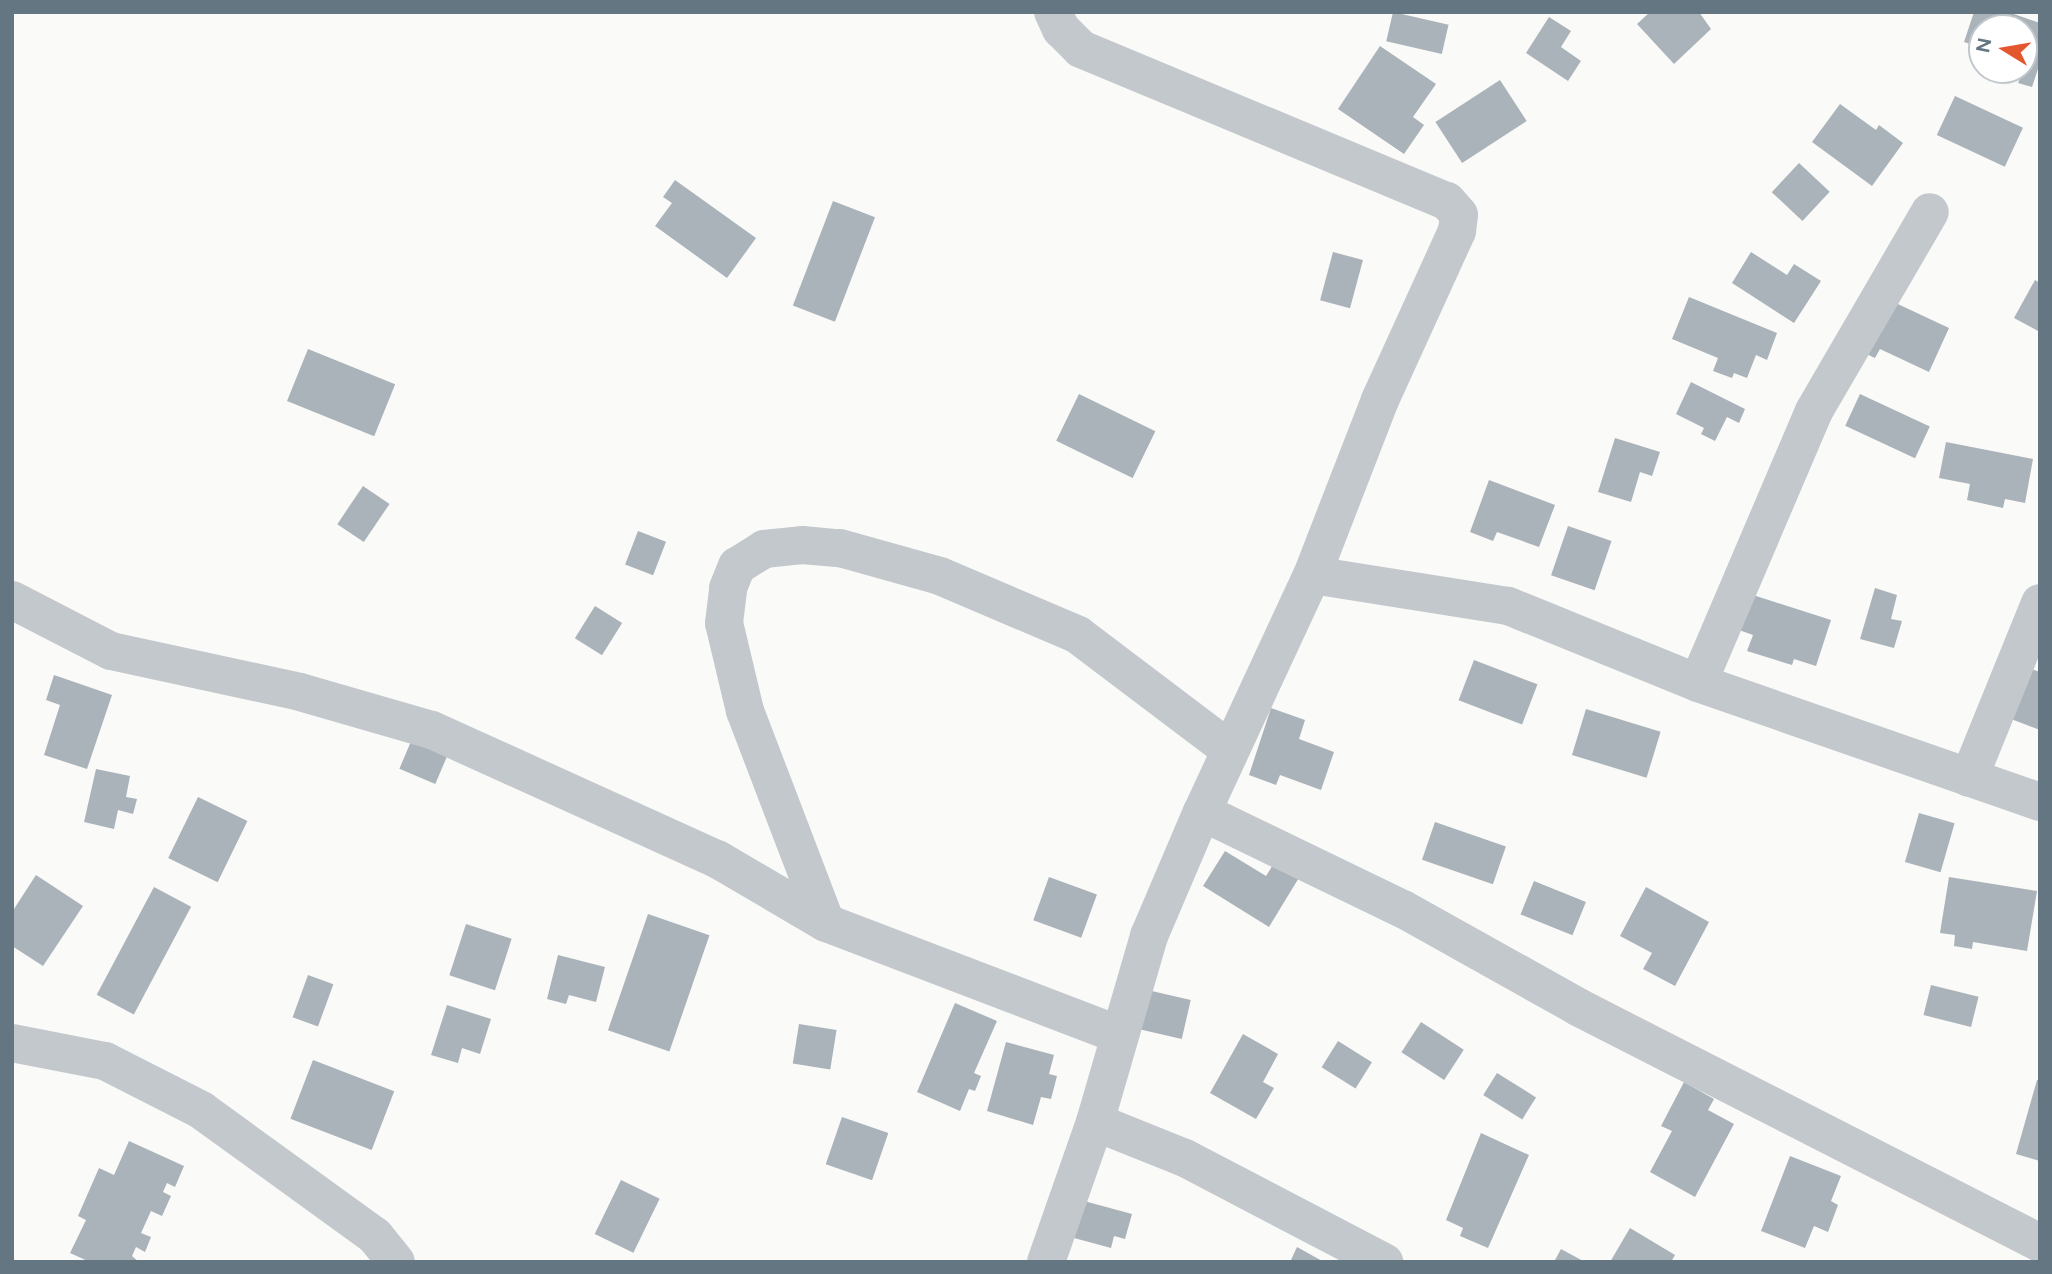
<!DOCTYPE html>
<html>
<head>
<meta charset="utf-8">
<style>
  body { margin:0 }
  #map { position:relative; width:2052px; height:1274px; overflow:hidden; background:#fafaf8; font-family:Figtree,sans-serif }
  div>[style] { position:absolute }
  .building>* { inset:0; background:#aab3b9; transform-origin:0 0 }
  .minor>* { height:38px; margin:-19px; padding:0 19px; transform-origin:19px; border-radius:19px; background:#c3c8cc }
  span { translate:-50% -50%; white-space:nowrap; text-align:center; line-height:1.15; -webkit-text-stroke:7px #fff; paint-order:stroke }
  .frame { position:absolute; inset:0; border:14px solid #657683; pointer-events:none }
  .north { position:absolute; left:1968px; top:14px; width:70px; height:70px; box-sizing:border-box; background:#fff; border:2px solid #c1c8cd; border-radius:50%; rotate:281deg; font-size:19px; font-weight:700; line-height:28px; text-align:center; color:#657683 }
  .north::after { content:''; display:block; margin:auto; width:24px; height:32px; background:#e4572e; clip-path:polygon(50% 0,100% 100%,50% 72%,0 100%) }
</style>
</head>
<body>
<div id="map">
  <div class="building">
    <i style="left:1393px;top:12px;width:57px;height:30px;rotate:13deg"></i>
    <i style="clip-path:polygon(1650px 12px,1699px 12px,1711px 29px,1674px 64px,1637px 24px)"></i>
    <i style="clip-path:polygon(1974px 12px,2008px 12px,2040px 23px,2040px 63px,2032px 87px,2018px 83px,2024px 70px,2024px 28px,1982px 28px,1982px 61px,1981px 65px,1972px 62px,1977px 46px,1964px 42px)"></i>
    <i style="clip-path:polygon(1549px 17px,1571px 31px,1561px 47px,1581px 61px,1568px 81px,1526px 53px)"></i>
    <i style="clip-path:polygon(1380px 46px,1436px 84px,1413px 117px,1424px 125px,1404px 154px,1338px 109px)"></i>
    <i style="left:1500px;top:80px;width:49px;height:77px;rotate:57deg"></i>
    <i style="left:1955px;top:96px;width:75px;height:43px;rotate:25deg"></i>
    <i style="clip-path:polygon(1840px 104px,1876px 130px,1879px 125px,1903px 143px,1872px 186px,1812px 142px)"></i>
    <i style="left:1799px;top:163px;width:42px;height:40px;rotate:43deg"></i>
    <i style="clip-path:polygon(675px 180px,756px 238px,727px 278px,655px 226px,672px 203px,663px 197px)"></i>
    <i style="left:833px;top:201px;width:45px;height:112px;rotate:21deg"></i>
    <i style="left:1333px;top:252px;width:31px;height:50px;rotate:15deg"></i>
    <i style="clip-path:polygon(1751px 252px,1787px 275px,1794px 264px,1821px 281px,1794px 323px,1732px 283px)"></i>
    <i style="clip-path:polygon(2035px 280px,2040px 283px,2040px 332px,2014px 318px)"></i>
    <i style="clip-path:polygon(1870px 291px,1949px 328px,1929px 372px,1880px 349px,1875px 358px,1845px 344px)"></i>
    <i style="clip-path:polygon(1689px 297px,1777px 333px,1767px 360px,1756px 355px,1747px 378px,1734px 373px,1732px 378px,1713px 371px,1718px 358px,1672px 339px)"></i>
    <i style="left:308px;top:349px;width:94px;height:56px;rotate:22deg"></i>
    <i style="clip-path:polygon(1691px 382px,1745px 409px,1739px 423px,1727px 417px,1715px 441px,1701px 434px,1704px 428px,1676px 414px)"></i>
    <i style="left:1079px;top:394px;width:85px;height:52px;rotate:26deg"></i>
    <i style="left:1860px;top:394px;width:77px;height:35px;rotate:25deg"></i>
    <i style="clip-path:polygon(1615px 438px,1660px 452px,1652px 476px,1640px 472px,1631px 502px,1598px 492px)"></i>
    <i style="clip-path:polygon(1946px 442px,2033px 459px,2025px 503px,2005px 499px,2003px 508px,1967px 500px,1970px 484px,1939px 478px)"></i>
    <i style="clip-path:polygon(1489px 480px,1555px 505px,1539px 547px,1497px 532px,1493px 541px,1470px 532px)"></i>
    <i style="left:363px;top:486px;width:32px;height:46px;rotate:34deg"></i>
    <i style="left:1568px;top:526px;width:46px;height:52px;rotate:19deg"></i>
    <i style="left:638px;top:531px;width:30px;height:36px;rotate:21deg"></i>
    <i style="clip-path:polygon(1875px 588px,1897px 595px,1891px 619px,1902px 621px,1894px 648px,1860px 639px)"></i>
    <i style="clip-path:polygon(1750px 594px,1831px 620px,1816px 666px,1794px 659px,1792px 665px,1747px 651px,1753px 635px,1739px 630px)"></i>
    <i style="left:595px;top:606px;width:32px;height:38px;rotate:32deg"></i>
    <i style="left:1474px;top:660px;width:68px;height:43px;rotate:21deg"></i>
    <i style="clip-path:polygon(2031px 669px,2040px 672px,2040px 730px,2011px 719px)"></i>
    <i style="clip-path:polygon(54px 675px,112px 695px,87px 769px,44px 755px,60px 705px,46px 700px)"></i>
    <i style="clip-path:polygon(1271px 708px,1305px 720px,1299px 739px,1334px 752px,1321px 790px,1280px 775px,1276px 785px,1249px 775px)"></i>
    <i style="left:1586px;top:709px;width:78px;height:48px;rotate:17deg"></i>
    <i style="left:415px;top:732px;width:39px;height:40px;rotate:23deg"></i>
    <i style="clip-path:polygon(96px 769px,130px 776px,126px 797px,137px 799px,133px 814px,118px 810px,114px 829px,84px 822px)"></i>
    <i style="left:198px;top:797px;width:55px;height:68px;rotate:26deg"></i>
    <i style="left:1919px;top:813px;width:37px;height:51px;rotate:16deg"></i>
    <i style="left:1435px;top:822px;width:75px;height:40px;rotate:19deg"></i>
    <i style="clip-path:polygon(1225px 851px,1266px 876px,1276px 860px,1300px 876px,1269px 927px,1203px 886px)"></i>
    <i style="clip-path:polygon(36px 875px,83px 906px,43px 966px,12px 946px,12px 912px)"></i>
    <i style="left:1049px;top:877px;width:51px;height:46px;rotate:20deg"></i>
    <i style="clip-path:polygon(1949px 877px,2037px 891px,2027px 951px,1973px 942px,1972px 949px,1954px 946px,1955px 935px,1940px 933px)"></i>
    <i style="left:1534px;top:881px;width:56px;height:36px;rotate:22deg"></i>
    <i style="left:154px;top:887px;width:42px;height:122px;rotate:28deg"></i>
    <i style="clip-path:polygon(1646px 887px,1709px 922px,1675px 986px,1643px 969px,1652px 953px,1620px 936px)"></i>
    <i style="left:648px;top:914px;width:65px;height:123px;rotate:19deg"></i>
    <i style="left:466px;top:924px;width:48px;height:54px;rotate:18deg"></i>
    <i style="clip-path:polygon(558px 955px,605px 967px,596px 1002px,569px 995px,566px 1004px,547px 999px)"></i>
    <i style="left:308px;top:975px;width:27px;height:45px;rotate:20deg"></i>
    <i style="left:1931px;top:985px;width:49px;height:31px;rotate:14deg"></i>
    <i style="left:1143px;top:989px;width:49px;height:40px;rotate:13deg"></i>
    <i style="clip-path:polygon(955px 1003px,997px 1021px,974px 1073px,981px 1076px,975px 1091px,969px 1089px,960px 1111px,917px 1092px)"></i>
    <i style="clip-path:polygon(447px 1005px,491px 1019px,480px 1054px,462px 1048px,458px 1063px,431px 1055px)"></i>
    <i style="left:1421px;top:1022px;width:51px;height:36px;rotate:33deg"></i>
    <i style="left:799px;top:1024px;width:38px;height:40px;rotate:9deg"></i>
    <i style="clip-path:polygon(1243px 1034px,1278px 1054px,1263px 1082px,1274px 1088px,1256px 1119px,1210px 1093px)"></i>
    <i style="left:1338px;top:1041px;width:40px;height:31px;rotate:32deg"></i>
    <i style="clip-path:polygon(1006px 1042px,1054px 1055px,1049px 1074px,1057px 1076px,1051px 1099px,1041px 1097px,1033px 1125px,987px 1111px)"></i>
    <i style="left:313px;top:1060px;width:87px;height:63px;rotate:21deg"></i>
    <i style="left:1497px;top:1073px;width:46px;height:26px;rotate:32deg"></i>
    <i style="clip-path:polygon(2037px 1080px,2040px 1080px,2040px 1161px,2016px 1154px)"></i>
    <i style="clip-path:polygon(1684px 1082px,1714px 1099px,1708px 1110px,1734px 1124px,1695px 1197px,1650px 1172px,1672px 1131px,1661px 1126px)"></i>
    <i style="left:842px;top:1117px;width:49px;height:50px;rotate:19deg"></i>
    <i style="clip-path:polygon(1481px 1133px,1529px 1155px,1488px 1248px,1460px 1236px,1463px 1228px,1446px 1220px)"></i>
    <i style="clip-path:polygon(129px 1141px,184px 1166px,175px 1187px,167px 1183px,163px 1192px,171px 1196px,162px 1216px,151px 1211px,141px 1233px,151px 1237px,145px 1252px,136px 1247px,132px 1256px,139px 1262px,90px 1262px,70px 1253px,86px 1220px,78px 1216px,99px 1168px,114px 1175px)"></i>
    <i style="clip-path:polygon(1790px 1156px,1841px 1176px,1831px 1201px,1838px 1205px,1828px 1232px,1814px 1226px,1805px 1248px,1761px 1231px)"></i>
    <i style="left:621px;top:1180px;width:43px;height:60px;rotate:26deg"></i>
    <i style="clip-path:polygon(1084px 1201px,1132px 1214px,1125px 1239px,1114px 1236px,1111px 1248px,1074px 1238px)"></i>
    <i style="clip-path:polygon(1630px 1228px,1675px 1255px,1671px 1262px,1610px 1262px)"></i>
    <i style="clip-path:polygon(1297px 1247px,1324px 1262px,1290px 1262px)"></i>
    <i style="clip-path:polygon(1561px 1249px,1585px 1262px,1554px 1262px)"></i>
  </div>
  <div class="minor">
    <i style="left:1053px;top:12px;width:19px;rotate:65deg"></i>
    <i style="left:1061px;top:29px;width:28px;rotate:45deg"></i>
    <i style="left:1081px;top:49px;width:396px;rotate:22.6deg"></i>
    <i style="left:1447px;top:201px;width:18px;rotate:49deg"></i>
    <i style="left:1459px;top:215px;width:16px;rotate:97deg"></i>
    <i style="left:1457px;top:231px;width:186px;rotate:114.5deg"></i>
    <i style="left:1380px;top:400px;width:188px;rotate:111.2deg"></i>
    <i style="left:12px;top:600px;width:111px;rotate:27.3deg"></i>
    <i style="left:111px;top:651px;width:193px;rotate:12.2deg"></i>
    <i style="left:300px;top:692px;width:137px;rotate:16.1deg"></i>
    <i style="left:432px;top:730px;width:313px;rotate:24.4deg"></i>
    <i style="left:717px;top:859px;width:126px;rotate:30.4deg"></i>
    <i style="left:1698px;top:683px;width:296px;rotate:-66.9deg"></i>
    <i style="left:1814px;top:411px;width:230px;rotate:-59.8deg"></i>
    <i style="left:1969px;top:778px;width:189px;rotate:-67.9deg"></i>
    <i style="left:2040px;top:802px;width:362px;rotate:-160.8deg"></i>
    <i style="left:1698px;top:683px;width:205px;rotate:-157.9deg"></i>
    <i style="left:1508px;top:606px;width:198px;rotate:-171deg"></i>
    <i style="left:1312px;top:575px;width:261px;rotate:114.9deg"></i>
    <i style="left:1202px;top:812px;width:223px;rotate:25.8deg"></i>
    <i style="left:1403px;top:909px;width:201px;rotate:29.2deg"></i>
    <i style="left:1578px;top:1007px;width:519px;rotate:27.06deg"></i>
    <i style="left:1117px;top:1034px;width:311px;rotate:-159.1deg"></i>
    <i style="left:826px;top:923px;width:227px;rotate:-110.9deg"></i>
    <i style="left:745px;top:711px;width:90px;rotate:-103.4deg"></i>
    <i style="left:724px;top:623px;width:35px;rotate:-83deg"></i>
    <i style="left:728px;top:588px;width:24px;rotate:-68deg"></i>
    <i style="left:737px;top:566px;width:32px;rotate:-32deg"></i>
    <i style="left:764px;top:549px;width:38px;rotate:-6deg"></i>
    <i style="left:802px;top:545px;width:38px;rotate:5deg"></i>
    <i style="left:840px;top:548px;width:104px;rotate:15.6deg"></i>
    <i style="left:940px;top:576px;width:150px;rotate:23.1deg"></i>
    <i style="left:1078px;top:635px;width:191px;rotate:37.1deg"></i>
    <i style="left:12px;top:1043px;width:95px;rotate:11deg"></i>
    <i style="left:105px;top:1061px;width:108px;rotate:27deg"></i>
    <i style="left:201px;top:1110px;width:215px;rotate:35.9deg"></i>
    <i style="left:375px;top:1236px;width:33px;rotate:51deg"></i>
    <i style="left:1095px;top:1122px;width:97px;rotate:21.8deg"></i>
    <i style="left:1185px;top:1158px;width:225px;rotate:27.6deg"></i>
    <i style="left:1046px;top:1262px;width:148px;rotate:-70.7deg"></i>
    <i style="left:1095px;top:1122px;width:194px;rotate:-73.8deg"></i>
    <i style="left:1149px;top:936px;width:135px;rotate:-66.9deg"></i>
  </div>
  <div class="frame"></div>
  <div class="north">N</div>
</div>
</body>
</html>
